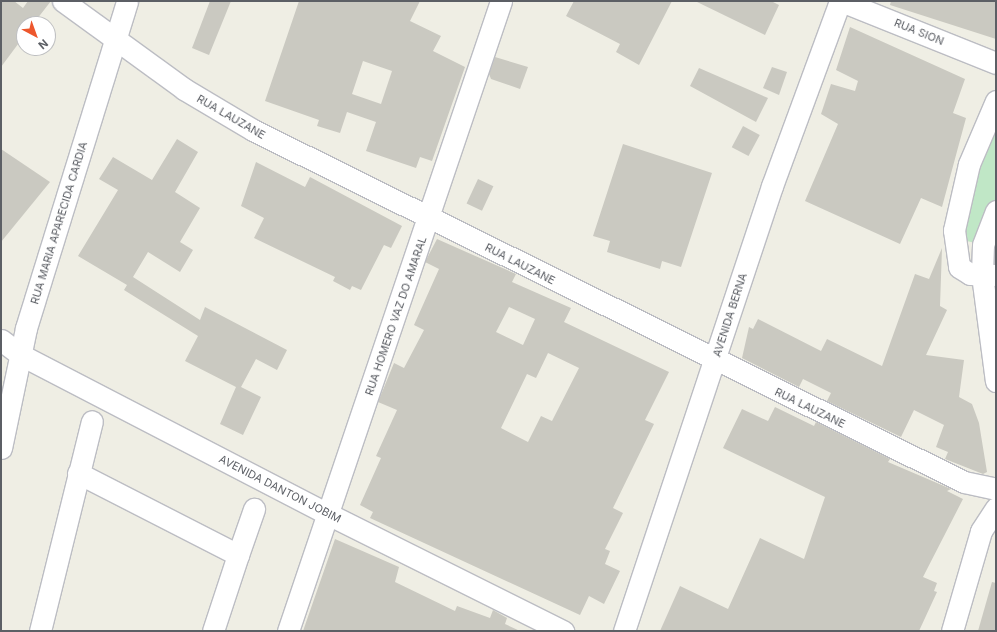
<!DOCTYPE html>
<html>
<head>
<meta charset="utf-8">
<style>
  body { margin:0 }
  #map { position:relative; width:997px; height:632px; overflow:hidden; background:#efeee4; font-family:Inter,sans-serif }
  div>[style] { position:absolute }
  .green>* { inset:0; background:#c0e7c6 }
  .building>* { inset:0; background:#cac9c1; transform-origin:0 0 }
  .roads { filter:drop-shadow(1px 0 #bcbdc3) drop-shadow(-1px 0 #bcbdc3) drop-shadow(0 1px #bcbdc3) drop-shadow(0 -1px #bcbdc3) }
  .minor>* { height:21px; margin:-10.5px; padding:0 10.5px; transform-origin:10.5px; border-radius:10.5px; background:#fff }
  span { translate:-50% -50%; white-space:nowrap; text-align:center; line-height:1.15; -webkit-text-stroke:3px #fff; paint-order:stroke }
  .street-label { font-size:11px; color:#5c5f65 }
  .frame { position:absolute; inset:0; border:2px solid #5c5f65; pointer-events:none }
  .north { position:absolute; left:16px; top:16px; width:40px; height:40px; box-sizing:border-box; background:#fff; border:1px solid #bebfc1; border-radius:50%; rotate:139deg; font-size:11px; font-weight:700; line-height:16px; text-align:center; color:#5c5f65 }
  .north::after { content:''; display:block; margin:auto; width:14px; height:18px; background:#ed572d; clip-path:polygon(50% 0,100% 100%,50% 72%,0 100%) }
</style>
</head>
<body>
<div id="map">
  <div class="green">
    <i style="clip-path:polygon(996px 121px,996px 201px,980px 244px,958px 239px,976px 174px)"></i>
  </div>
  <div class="building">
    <i style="clip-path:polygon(1px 1px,14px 1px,23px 8px,28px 1px,51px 1px,37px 19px,44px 24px,24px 24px,24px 36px,1px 67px)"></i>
    <i style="clip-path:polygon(210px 1px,231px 1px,209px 55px,192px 48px)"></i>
    <i style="clip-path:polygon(evenodd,299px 1px,420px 1px,410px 21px,441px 36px,433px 51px,465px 67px,432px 161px,420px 157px,416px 168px,366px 151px,376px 122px,347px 112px,340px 133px,317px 126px,319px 120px,265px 101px,299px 1px,363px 61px,392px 71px,381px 104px,352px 94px,363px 61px)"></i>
    <i style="clip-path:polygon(574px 1px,672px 1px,639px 65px,616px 52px,620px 44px,566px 16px)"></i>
    <i style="clip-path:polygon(695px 1px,771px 1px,779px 5px,765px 35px)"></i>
    <i style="clip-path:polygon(891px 1px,996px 1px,996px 39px,890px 5px)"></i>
    <i style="clip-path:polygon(850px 27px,965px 79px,953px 113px,966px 118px,942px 207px,921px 198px,900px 244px,805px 201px,838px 124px,821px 114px,831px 84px,855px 91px,858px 81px,836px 70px)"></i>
    <i style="clip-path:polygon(495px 57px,528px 67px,520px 89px,491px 79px,489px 74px)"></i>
    <i style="clip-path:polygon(772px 67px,787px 72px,779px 95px,763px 88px)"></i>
    <i style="clip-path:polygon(699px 68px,768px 98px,756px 122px,690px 86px)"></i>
    <i style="left:743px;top:126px;width:19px;height:24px;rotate:28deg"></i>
    <i style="clip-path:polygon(177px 139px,198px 152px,175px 192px,200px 208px,180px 242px,193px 250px,180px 272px,148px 252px,133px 277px,200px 320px,205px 307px,287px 350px,277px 370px,256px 359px,241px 387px,261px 397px,243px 435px,220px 424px,236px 387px,185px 361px,198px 336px,124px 290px,127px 285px,78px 256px,118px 190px,99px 179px,113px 157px,152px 180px)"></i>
    <i style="clip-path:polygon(623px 144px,712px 173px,681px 267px,662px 261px,660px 269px,607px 252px,610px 241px,593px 236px)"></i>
    <i style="clip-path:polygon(1px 149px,50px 182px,1px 242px)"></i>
    <i style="clip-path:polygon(256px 162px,305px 187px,310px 177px,402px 226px,391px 248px,384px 245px,361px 290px,352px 286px,350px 290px,333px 281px,335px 277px,254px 238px,264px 218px,241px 206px)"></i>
    <i style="left:478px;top:179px;width:17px;height:27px;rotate:25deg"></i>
    <i style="clip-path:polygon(evenodd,437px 239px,516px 274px,512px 282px,571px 308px,564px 322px,669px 372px,645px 420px,654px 424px,613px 508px,623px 513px,605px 549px,610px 551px,605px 564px,620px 571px,604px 604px,589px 596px,580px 615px,370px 518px,373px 512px,360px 505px,381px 458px,376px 456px,397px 410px,378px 402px,394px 363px,404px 368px,424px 330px,414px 325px,439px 269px,425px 262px,437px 239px,509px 307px,535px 319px,523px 345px,496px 332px,509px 307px,437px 239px,548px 353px,579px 368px,552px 421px,541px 416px,528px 442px,501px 428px,527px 374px,536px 378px,548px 353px)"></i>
    <i style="clip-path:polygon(942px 248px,940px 306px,947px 310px,926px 355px,964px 360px,959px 397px,972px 404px,979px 423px,987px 472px,983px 474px,945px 459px,948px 452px,936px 447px,944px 425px,914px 410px,901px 437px,827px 401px,831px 393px,803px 379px,799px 387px,742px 358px,749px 327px,753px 329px,758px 319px,821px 351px,827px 339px,882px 366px,915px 274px,929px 279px)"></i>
    <i style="clip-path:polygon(775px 407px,814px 426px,816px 422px,890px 459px,888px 462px,951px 489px,947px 491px,963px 499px,923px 577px,937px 583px,934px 591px,937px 592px,919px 631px,660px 631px,680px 586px,728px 609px,760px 538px,804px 559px,825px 497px,723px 448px,742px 409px,768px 421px)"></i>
    <i style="clip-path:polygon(335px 539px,399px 567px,395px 582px,455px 611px,457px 606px,490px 618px,493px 610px,507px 618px,505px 624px,520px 631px,303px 631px)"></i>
    <i style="clip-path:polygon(992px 582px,996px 583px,996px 631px,978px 631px)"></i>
  </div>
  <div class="roads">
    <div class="minor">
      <i style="left:63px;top:1px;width:150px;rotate:36deg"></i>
      <i style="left:184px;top:89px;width:80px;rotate:30.7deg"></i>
      <i style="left:253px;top:130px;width:793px;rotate:26.34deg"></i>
      <i style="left:964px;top:482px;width:33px;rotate:12deg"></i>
      <i style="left:841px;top:1px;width:167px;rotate:21.8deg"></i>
      <i style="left:996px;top:101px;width:69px;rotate:113.2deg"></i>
      <i style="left:969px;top:164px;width:68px;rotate:102.8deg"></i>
      <i style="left:954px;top:230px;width:37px;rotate:82deg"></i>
      <i style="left:959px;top:267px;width:13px;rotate:32deg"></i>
      <i style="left:970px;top:274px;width:26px;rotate:2deg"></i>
      <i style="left:996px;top:211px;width:36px;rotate:111deg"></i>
      <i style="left:983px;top:245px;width:30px;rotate:92deg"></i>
      <i style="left:982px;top:275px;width:107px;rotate:82.5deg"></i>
      <i style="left:1px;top:340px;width:25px;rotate:37deg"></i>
      <i style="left:21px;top:355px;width:346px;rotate:27.4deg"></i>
      <i style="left:328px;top:514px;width:263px;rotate:26.5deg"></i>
      <i style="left:1px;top:448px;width:123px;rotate:-78.2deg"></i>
      <i style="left:26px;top:328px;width:342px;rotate:-72.8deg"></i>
      <i style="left:78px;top:473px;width:180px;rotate:27.1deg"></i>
      <i style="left:238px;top:555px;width:49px;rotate:-70.8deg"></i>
      <i style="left:40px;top:631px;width:216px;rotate:-76.1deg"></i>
      <i style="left:213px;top:631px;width:80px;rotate:-71.8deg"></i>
      <i style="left:288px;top:631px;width:665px;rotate:-71.32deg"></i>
      <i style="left:624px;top:631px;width:469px;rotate:-71.6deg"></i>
      <i style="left:772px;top:186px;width:197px;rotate:-69.8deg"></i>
      <i style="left:952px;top:631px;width:104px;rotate:-73.8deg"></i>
      <i style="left:981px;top:531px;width:27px;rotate:-57deg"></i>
    </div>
  </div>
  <div class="street-label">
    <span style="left:919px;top:32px;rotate:22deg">RUA SION</span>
    <span style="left:231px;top:117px;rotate:30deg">RUA LAUZANE</span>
    <span style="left:59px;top:223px;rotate:-73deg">RUA MARIA APARECIDA CARDIA</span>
    <span style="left:520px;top:264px;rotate:27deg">RUA LAUZANE</span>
    <span style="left:730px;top:315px;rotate:-72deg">AVENIDA BERNA</span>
    <span style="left:396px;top:316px;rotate:-71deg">RUA HOMERO VAZ DO AMARAL</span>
    <span style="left:810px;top:408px;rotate:26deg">RUA LAUZANE</span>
    <span style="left:280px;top:489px;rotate:27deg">AVENIDA DANTON JOBIM</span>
  </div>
  <div class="frame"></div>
  <div class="north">N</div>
</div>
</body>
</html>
